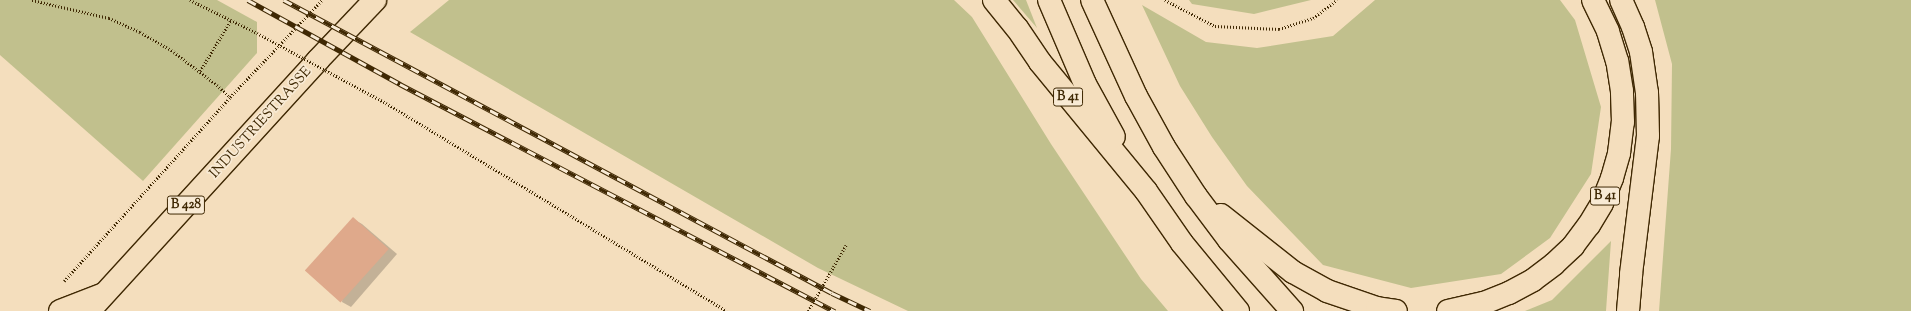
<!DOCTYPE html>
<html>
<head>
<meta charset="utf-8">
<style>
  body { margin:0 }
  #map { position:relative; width:1911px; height:311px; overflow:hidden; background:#f4debd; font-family:"Sorts Mill Goudy",serif }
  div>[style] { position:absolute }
  .green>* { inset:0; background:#c1c08d }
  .shadow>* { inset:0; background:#0003 }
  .building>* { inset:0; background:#dfa98b; transform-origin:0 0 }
  .path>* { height:2.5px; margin-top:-1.25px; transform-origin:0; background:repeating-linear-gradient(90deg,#3f2803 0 1px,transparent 0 3px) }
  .roads { filter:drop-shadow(1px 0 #3f2803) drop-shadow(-1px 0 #3f2803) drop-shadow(0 1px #3f2803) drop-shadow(0 -1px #3f2803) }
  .primary>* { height:22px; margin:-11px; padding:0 11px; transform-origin:11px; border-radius:11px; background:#f4debd }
  .highway>* { height:22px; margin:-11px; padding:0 11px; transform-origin:11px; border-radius:11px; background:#f4debd }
  .rail>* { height:4.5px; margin-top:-2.25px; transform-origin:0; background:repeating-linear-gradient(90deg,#f8ead4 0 9px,#3f2803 0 18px); box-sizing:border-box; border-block:1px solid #3f2803 }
  .path-bridge>* { height:2.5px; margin-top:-1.25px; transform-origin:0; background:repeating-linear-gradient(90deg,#3f2803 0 1px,transparent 0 3px) }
  span { translate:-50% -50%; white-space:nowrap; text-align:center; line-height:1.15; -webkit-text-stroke:3.5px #f8ead4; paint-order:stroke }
  .shield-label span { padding:1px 3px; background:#f8ead4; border:1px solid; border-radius:3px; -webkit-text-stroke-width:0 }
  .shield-label { font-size:13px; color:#3f2803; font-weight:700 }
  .street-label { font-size:14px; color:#3f2803 }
</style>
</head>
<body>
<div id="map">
  <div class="green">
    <i style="clip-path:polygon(0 0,217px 0,257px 22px,257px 53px,143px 181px,0 55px)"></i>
    <i style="clip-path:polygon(449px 0,954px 0,972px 17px,1051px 144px,1141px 279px,1168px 311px,908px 311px,818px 268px,410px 32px)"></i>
    <i style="clip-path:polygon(1013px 0,1026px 0,1037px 28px)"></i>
    <i style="clip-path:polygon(1189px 0,1311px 0,1254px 14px,1192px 4px)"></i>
    <i style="clip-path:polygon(1375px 0,1560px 0,1575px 20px,1601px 107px,1591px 174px,1550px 238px,1501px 274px,1411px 288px,1323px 265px,1247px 186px,1212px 137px,1180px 86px,1142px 5px,1206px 42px,1257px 48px,1333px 36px)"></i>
    <i style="clip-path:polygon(1655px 0,1911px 0,1911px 311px,1659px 311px,1671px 149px,1672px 64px)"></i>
    <i style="clip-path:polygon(1611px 241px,1606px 311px,1525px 311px,1552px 300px)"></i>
  </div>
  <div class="shadow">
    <i style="clip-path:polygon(353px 219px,362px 224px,397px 254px,351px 307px,342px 302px)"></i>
  </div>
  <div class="building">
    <i style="left:353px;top:217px;width:48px;height:72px;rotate:42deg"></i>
  </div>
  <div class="path">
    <i style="left:32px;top:0;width:79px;rotate:13.2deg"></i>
    <i style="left:109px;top:18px;width:34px;rotate:24deg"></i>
    <i style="left:140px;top:32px;width:39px;rotate:30deg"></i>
    <i style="left:174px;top:52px;width:54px;rotate:37.5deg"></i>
    <i style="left:217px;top:85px;width:18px;rotate:43deg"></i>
    <i style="left:190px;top:0;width:75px;rotate:26.2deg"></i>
    <i style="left:1165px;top:0;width:56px;rotate:27.5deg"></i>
    <i style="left:1215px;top:26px;width:64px;rotate:2.7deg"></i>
    <i style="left:1279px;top:29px;width:36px;rotate:-18deg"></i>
    <i style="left:1313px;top:18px;width:30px;rotate:-37deg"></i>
    <i style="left:200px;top:71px;width:60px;rotate:-58.7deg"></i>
    <i style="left:386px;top:103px;width:399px;rotate:31.4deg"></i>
    <i style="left:64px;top:281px;width:248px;rotate:-47.9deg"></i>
    <i style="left:230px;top:97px;width:134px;rotate:-46.5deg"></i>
    <i style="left:808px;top:311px;width:76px;rotate:-60.1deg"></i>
  </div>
  <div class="roads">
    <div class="primary">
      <i style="left:1621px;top:0;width:30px;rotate:66deg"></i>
      <i style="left:1633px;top:27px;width:26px;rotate:72deg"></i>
      <i style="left:60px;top:311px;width:47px;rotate:-21.1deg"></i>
      <i style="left:89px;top:311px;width:340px;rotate:-47.6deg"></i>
      <i style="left:318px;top:60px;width:83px;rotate:-46.5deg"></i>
    </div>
    <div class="highway">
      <i style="left:994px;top:0;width:36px;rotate:51deg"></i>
      <i style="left:1017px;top:28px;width:41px;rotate:55.9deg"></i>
      <i style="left:1040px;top:62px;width:167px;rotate:50.6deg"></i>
      <i style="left:1146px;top:191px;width:63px;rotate:55.3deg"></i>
      <i style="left:1182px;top:243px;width:88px;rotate:50.5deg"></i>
      <i style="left:1049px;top:0;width:91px;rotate:66.8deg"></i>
      <i style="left:1085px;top:84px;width:60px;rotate:61.3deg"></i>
      <i style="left:1092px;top:0;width:106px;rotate:65.4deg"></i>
      <i style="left:1136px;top:96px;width:58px;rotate:61.2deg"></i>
      <i style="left:1164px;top:147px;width:59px;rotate:56.9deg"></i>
      <i style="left:1196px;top:196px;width:55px;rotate:53.1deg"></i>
      <i style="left:1229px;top:240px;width:95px;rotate:48.4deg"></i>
      <i style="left:1221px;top:215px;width:92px;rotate:38.4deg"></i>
      <i style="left:1293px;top:272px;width:39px;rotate:29deg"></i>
      <i style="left:1327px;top:291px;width:53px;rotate:18.8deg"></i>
      <i style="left:1377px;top:308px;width:19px;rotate:9deg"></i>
      <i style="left:1448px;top:311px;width:37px;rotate:-13deg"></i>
      <i style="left:1484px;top:303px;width:27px;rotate:-22deg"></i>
      <i style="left:1509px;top:293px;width:27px;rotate:-28deg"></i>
      <i style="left:1533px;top:280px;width:26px;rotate:-37deg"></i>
      <i style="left:1554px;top:264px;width:26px;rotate:-43deg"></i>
      <i style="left:1573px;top:246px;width:26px;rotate:-53deg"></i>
      <i style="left:1589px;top:225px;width:26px;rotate:-59deg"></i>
      <i style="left:1602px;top:203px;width:27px;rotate:-68deg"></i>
      <i style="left:1612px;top:178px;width:26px;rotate:-74deg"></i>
      <i style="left:1619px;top:153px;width:31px;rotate:-83deg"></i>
      <i style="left:1623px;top:122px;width:31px;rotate:-92deg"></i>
      <i style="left:1622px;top:91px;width:30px;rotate:-99deg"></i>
      <i style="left:1617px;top:61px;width:31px;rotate:-107deg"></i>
      <i style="left:1608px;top:31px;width:34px;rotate:-116deg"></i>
      <i style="left:1628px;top:311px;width:37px;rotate:-85deg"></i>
      <i style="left:1631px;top:274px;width:139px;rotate:-83deg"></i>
      <i style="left:1648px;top:136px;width:43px;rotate:-91.3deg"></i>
      <i style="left:1647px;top:93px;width:41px;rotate:-98.3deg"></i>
    </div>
  </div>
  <div class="rail">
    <i style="left:248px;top:0;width:174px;rotate:28.9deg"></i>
    <i style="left:400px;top:84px;width:491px;rotate:27.6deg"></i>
    <i style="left:284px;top:0;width:621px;rotate:28.13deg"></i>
    <i style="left:832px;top:293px;width:42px;rotate:25.3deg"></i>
  </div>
  <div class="path-bridge">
    <i style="left:257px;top:33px;width:147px;rotate:28.5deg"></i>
  </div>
  <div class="shield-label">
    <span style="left:1068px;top:97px">B 41</span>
    <span style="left:1605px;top:196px">B 41</span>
    <span style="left:186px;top:205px">B 428</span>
  </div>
  <div class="street-label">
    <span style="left:261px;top:123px;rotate:-48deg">INDUSTRIESTRASSE</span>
  </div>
</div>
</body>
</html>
